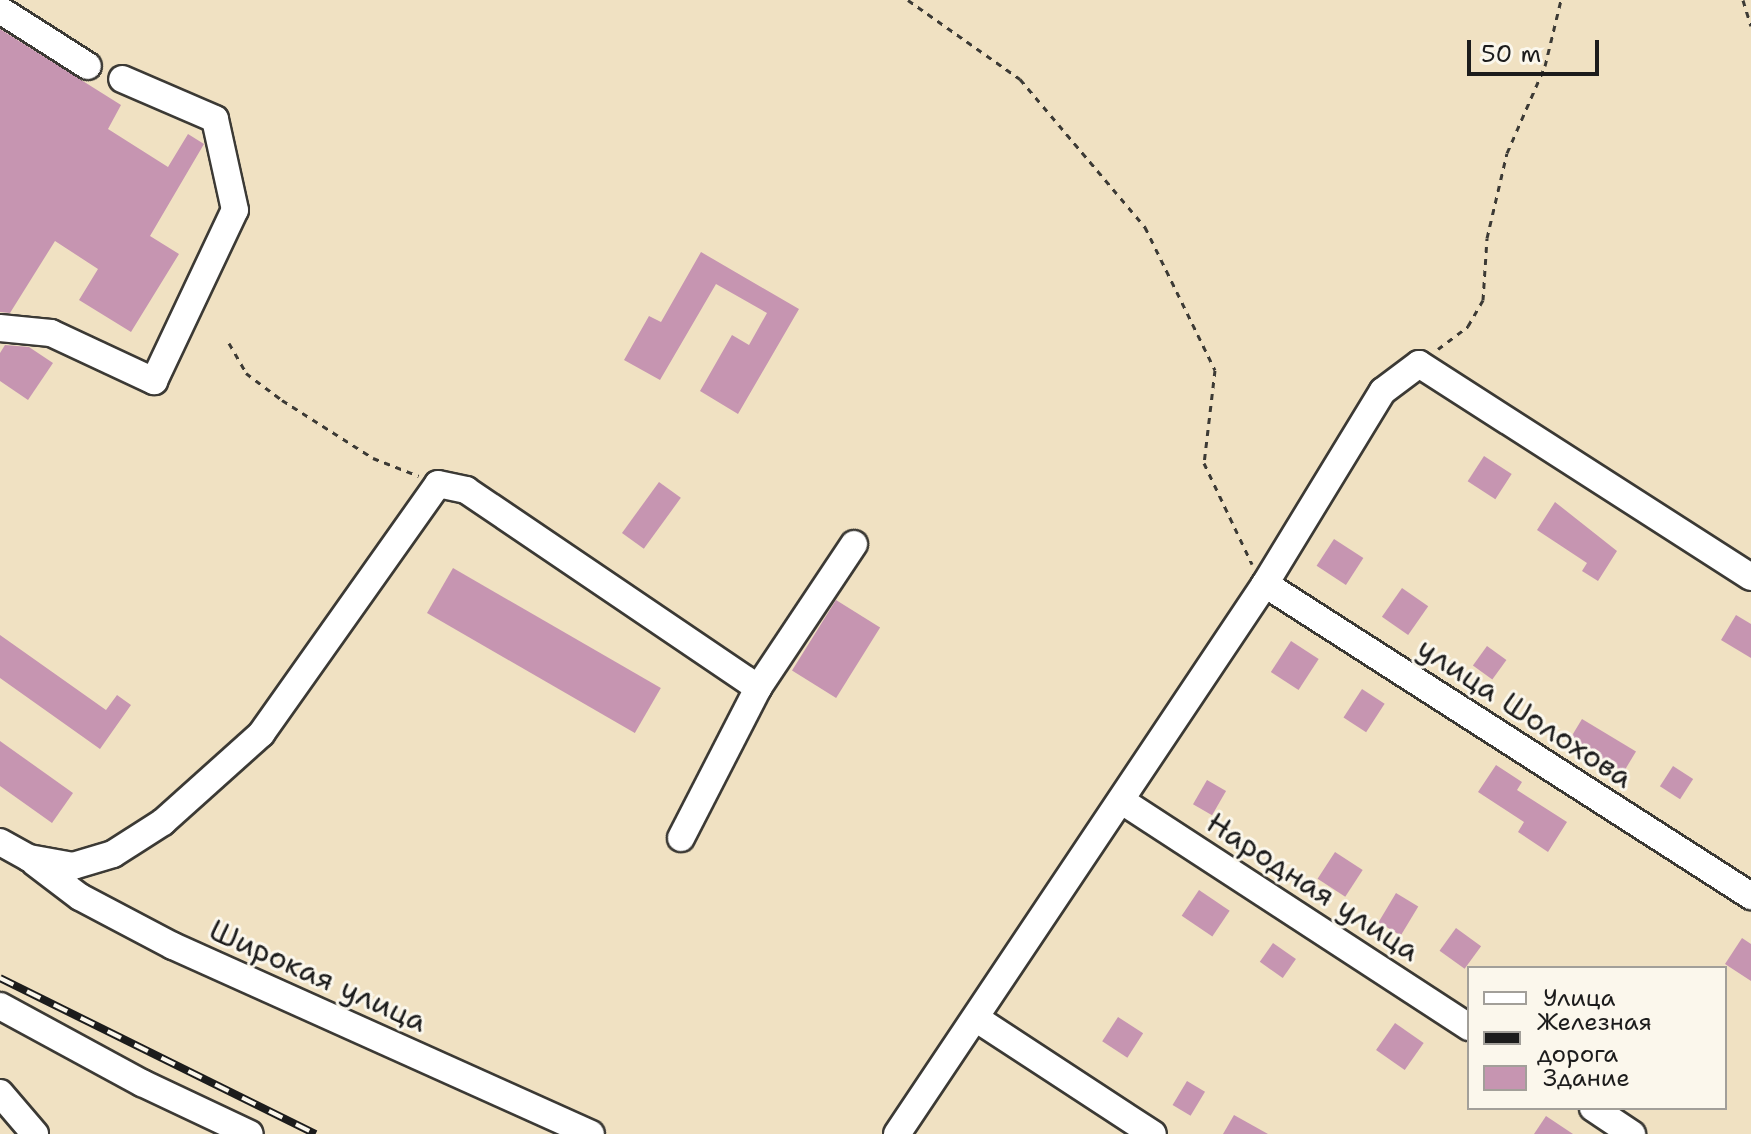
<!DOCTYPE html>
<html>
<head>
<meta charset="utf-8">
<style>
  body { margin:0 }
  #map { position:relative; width:1751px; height:1134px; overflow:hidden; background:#f0e1c2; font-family:"Shantell Sans",sans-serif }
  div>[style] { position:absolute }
  .building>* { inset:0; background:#c695b1; transform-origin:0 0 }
  .path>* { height:3px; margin-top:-1.5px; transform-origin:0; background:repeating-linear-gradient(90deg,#3c3a35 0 6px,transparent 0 12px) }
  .roads { filter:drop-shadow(2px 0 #3c3a35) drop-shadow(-2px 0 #3c3a35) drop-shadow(0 2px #3c3a35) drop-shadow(0 -2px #3c3a35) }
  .minor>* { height:26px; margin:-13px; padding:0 13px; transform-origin:13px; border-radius:13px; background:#fff }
  .rail>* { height:8px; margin-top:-4px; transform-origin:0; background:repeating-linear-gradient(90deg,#fbf7ec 0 15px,#1c1c1c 0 30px); box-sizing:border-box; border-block:2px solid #1c1c1c }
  span { translate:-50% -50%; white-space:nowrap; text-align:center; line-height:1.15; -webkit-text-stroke:6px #fbf7ec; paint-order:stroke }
  .street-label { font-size:30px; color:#1c1c1c }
  .legend { position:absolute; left:1467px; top:966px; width:260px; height:144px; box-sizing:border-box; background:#fbf7ec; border:2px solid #a29f99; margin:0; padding:10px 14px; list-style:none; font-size:24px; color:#1c1c1c }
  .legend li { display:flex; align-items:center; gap:16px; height:40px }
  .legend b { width:40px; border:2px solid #a29f99 }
  .scale { position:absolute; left:1467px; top:40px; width:132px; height:36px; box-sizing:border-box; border:4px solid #1c1c1c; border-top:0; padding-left:10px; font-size:24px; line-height:28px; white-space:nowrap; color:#1c1c1c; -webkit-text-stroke:6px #fbf7ec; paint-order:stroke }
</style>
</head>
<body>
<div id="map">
  <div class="building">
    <i style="clip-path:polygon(0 29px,121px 105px,108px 129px,168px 167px,188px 134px,204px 144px,150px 236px,179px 254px,131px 332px,79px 300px,98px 269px,55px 241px,10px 313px,0 312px)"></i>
    <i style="clip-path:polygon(701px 252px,799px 309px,738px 414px,700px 391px,732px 335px,749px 345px,767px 313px,716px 284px,660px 380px,624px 360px,649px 316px,661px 322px)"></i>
    <i style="clip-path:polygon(5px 345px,29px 347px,53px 363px,28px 400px,0 381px,0 353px)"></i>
    <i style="left:1484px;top:456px;width:33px;height:30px;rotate:33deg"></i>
    <i style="left:659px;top:482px;width:27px;height:63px;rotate:36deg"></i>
    <i style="clip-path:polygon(1555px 502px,1617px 551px,1598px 581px,1582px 571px,1587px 563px,1537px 530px)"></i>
    <i style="left:1334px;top:539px;width:35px;height:32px;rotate:33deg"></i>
    <i style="left:453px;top:568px;width:240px;height:52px;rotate:30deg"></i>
    <i style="left:1402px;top:588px;width:32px;height:35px;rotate:35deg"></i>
    <i style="left:836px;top:600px;width:52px;height:83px;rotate:32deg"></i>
    <i style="clip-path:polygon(1736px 615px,1751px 624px,1751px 658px,1721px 640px)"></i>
    <i style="clip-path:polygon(0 635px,106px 710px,117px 695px,131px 705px,100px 749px,0 678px)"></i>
    <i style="left:1291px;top:641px;width:33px;height:37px;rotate:33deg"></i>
    <i style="left:1487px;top:646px;width:24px;height:24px;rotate:36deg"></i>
    <i style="left:1362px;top:689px;width:27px;height:34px;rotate:33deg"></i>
    <i style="left:1582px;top:719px;width:63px;height:24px;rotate:31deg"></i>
    <i style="clip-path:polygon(0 741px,73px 793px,52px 823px,0 786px)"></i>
    <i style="clip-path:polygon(1496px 765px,1522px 782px,1517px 790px,1567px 822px,1548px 852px,1518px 832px,1524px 822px,1478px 792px)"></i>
    <i style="left:1673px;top:766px;width:24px;height:24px;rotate:33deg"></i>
    <i style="left:1207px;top:780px;width:22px;height:28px;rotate:30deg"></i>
    <i style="left:1335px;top:852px;width:33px;height:32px;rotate:33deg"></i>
    <i style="left:1199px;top:890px;width:37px;height:31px;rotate:34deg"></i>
    <i style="left:1396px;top:893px;width:26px;height:34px;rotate:31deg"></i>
    <i style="left:1456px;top:928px;width:31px;height:28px;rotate:36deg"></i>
    <i style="clip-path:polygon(1742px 938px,1751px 944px,1751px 981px,1725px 964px)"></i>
    <i style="left:1273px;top:943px;width:28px;height:23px;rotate:35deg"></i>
    <i style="left:1118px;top:1017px;width:30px;height:29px;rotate:33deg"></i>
    <i style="left:1395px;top:1023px;width:35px;height:33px;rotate:35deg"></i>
    <i style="left:1187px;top:1081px;width:21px;height:28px;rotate:31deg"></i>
    <i style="clip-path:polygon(1234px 1115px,1268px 1134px,1223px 1134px)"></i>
    <i style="clip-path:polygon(1546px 1116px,1573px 1134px,1534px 1134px)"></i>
  </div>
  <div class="path">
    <i style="left:908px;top:0;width:137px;rotate:35.2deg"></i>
    <i style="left:1020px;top:79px;width:194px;rotate:49.8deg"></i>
    <i style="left:1145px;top:227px;width:159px;rotate:63.9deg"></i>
    <i style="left:1215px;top:370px;width:94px;rotate:96.7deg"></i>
    <i style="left:1204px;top:463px;width:112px;rotate:64.6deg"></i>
    <i style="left:1743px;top:0;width:27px;rotate:73deg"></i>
    <i style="left:229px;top:343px;width:34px;rotate:60deg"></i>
    <i style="left:246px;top:373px;width:45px;rotate:36.9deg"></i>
    <i style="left:282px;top:400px;width:108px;rotate:32.5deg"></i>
    <i style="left:373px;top:458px;width:49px;rotate:21.4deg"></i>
    <i style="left:1438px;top:349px;width:38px;rotate:-37deg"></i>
    <i style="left:1468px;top:326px;width:30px;rotate:-60deg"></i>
    <i style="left:1483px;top:300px;width:62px;rotate:-86.3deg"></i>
    <i style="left:1487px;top:238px;width:87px;rotate:-76.8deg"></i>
    <i style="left:1507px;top:153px;width:95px;rotate:-66.4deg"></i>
    <i style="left:1545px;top:66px;width:68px;rotate:-76.4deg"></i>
  </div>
  <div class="roads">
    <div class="minor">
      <i style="left:0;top:10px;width:104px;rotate:32.5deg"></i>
      <i style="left:0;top:328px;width:51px;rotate:5.6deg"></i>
      <i style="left:51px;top:333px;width:114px;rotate:25deg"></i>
      <i style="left:154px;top:381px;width:189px;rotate:-64.7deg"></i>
      <i style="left:235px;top:210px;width:93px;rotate:-102.4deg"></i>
      <i style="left:215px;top:119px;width:101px;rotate:-156.7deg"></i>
      <i style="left:1265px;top:584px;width:578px;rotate:32.7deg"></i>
      <i style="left:1122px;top:801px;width:414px;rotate:33.1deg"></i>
      <i style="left:681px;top:838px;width:169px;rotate:-62.8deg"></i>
      <i style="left:758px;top:688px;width:173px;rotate:-56.3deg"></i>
      <i style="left:0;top:842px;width:33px;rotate:29deg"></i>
      <i style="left:29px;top:858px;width:45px;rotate:10.3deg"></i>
      <i style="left:73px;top:866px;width:42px;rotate:-16.7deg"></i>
      <i style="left:113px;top:854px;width:59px;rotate:-32.6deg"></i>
      <i style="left:163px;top:822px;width:132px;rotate:-41.9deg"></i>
      <i style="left:261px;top:734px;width:306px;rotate:-54.7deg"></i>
      <i style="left:438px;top:484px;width:29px;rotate:12deg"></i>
      <i style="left:466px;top:490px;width:353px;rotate:34.1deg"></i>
      <i style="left:35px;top:863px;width:56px;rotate:37.1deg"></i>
      <i style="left:80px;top:897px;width:105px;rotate:27.8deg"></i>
      <i style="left:173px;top:946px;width:458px;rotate:24.2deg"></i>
      <i style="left:0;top:1006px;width:162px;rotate:28.5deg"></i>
      <i style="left:142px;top:1083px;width:119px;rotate:25.3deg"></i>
      <i style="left:977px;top:1019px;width:210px;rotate:33.2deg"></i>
      <i style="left:0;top:1093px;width:54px;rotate:49.5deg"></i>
      <i style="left:1593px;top:1108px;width:47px;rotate:33.7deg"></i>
      <i style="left:897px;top:1134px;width:662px;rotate:-56.21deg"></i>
      <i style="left:1265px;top:584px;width:226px;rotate:-58.6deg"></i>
      <i style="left:1383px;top:391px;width:45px;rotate:-36.9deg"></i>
      <i style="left:1419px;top:364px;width:394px;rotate:32.7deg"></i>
    </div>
  </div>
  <div class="rail">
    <i style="left:0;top:978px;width:352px;rotate:26.3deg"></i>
  </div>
  <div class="street-label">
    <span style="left:1525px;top:713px;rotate:33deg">улица Шолохова</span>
    <span style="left:1313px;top:887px;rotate:33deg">Народная улица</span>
    <span style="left:318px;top:976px;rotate:24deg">Широкая улица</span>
  </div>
  <ul class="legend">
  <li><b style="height:10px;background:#fff"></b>Улица</li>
  <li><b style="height:10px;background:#1c1c1c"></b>Железная дорога</li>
  <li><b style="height:22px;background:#c695b1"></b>Здание</li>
  </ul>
  <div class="scale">50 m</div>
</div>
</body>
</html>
